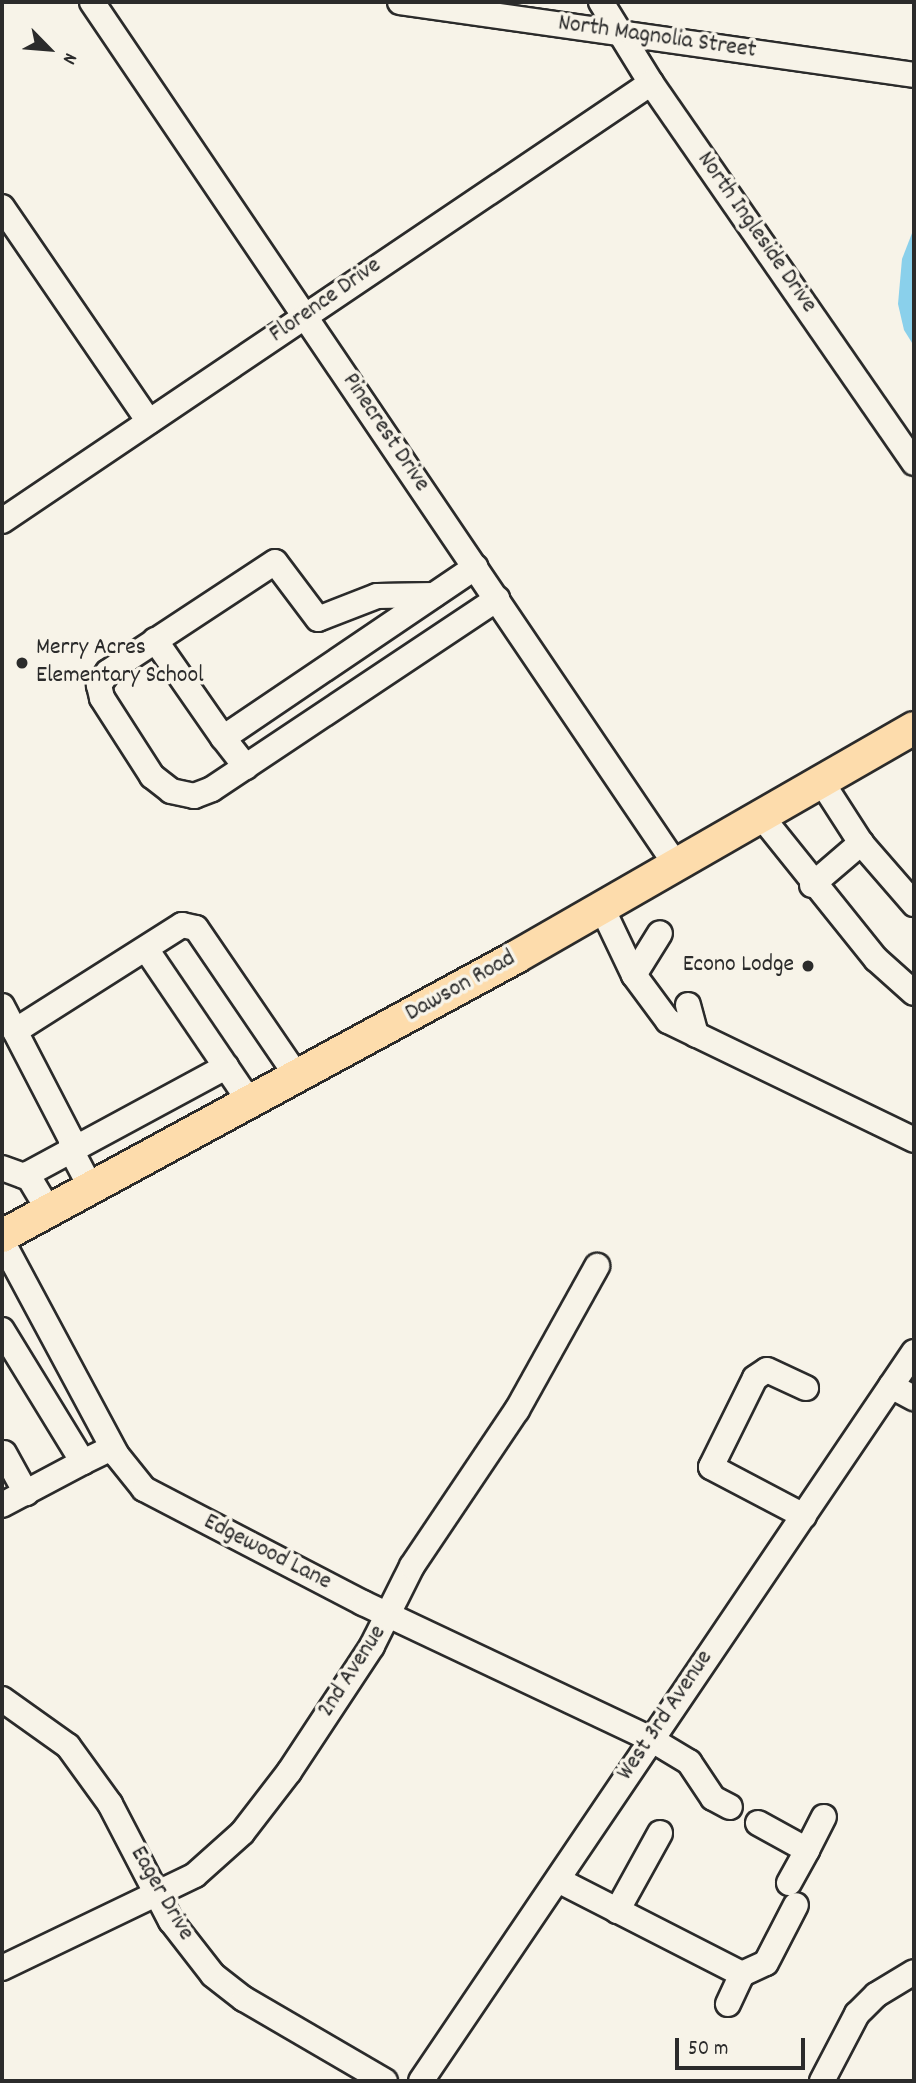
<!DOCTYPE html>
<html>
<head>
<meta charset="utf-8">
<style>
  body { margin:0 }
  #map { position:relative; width:916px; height:2083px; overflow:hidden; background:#f7f3e8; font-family:Dekko,sans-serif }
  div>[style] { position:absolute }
  .water>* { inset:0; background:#8ad0eb }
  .roads { filter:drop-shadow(2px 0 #2b2b2b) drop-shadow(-2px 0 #2b2b2b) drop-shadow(0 2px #2b2b2b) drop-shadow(0 -2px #2b2b2b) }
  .minor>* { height:24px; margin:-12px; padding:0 12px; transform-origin:12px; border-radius:12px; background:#f7f3e8 }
  .major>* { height:32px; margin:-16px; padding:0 16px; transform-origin:16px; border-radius:16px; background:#fddcac }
  .dots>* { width:19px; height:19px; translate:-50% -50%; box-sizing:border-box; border:4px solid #f7f3e8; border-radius:50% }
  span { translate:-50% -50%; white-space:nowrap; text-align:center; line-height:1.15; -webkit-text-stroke:7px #f7f3e8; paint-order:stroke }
  .street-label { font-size:24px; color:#2b2b2b }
  .poi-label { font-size:24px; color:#2b2b2b }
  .left { translate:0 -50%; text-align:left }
  .right { translate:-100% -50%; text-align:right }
  .frame { position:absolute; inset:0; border:4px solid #2b2b2b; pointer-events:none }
  .north { position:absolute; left:14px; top:14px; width:70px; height:70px; -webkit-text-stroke:5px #f7f3e8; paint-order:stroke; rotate:115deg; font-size:19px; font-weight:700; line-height:28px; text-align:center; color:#2b2b2b }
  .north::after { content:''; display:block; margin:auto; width:24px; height:32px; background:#2b2b2b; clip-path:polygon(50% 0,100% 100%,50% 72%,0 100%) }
  .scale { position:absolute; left:675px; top:2038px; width:130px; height:32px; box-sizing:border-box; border:4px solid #2b2b2b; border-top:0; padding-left:9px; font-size:21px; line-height:24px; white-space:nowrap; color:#2b2b2b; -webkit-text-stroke:5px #f7f3e8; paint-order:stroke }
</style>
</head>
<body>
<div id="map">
  <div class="water">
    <i style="clip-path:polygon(914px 228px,914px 346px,904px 330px,898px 304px,902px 259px)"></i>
  </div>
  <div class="roads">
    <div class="minor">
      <i style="left:92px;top:2px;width:1042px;rotate:55.91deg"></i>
      <i style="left:400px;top:2px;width:519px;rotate:8.08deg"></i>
      <i style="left:601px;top:2px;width:95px;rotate:58.3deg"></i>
      <i style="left:651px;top:83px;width:462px;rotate:55.3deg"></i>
      <i style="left:2px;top:207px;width:260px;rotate:55.6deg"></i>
      <i style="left:2px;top:521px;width:783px;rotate:-34.01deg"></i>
      <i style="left:434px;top:595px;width:57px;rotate:179deg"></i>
      <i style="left:377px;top:596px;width:63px;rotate:158.7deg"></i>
      <i style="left:318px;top:619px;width:71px;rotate:-127deg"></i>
      <i style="left:275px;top:562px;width:200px;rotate:146.6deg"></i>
      <i style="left:108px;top:672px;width:16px;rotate:125deg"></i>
      <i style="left:99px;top:685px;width:13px;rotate:77deg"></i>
      <i style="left:102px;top:698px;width:93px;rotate:57.3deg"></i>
      <i style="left:152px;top:776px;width:24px;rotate:38deg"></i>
      <i style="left:171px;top:791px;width:24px;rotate:12deg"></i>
      <i style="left:194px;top:796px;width:19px;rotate:-21deg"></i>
      <i style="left:212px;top:789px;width:343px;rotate:-33.7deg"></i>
      <i style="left:155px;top:640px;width:119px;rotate:55.2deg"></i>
      <i style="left:246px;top:767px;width:37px;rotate:-128deg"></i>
      <i style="left:223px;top:738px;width:305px;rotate:-34.1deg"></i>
      <i style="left:761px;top:816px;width:184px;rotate:51.2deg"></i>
      <i style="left:876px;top:959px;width:51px;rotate:41.8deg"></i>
      <i style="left:861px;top:843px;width:81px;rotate:49deg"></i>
      <i style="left:812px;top:885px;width:65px;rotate:-40.6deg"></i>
      <i style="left:861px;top:843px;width:74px;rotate:-122.8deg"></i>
      <i style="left:602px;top:908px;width:74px;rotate:64.5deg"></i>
      <i style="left:634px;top:975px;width:57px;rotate:53.5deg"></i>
      <i style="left:668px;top:1021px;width:273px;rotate:25.8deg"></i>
      <i style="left:146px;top:949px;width:185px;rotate:55.8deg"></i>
      <i style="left:634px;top:975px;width:49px;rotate:-58.2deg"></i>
      <i style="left:688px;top:1005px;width:31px;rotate:75deg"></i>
      <i style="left:2px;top:1006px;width:150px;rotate:62.6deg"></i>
      <i style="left:71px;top:1139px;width:11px;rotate:90deg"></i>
      <i style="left:71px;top:1150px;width:43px;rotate:62.2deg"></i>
      <i style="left:15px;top:1031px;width:198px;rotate:-32.4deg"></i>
      <i style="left:182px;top:925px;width:14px;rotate:12deg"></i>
      <i style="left:196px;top:928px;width:179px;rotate:55.7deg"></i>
      <i style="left:2px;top:1168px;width:23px;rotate:20deg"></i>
      <i style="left:24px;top:1176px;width:230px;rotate:-28.4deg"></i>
      <i style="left:27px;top:1174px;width:43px;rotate:59.3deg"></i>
      <i style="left:2px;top:1241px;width:242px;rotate:61.8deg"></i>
      <i style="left:116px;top:1454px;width:45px;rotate:51.3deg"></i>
      <i style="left:144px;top:1489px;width:247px;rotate:27.5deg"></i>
      <i style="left:363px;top:1603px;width:316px;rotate:25.3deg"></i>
      <i style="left:649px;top:1738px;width:47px;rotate:31deg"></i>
      <i style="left:689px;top:1762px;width:43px;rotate:56.3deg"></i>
      <i style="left:713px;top:1798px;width:19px;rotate:28deg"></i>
      <i style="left:2px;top:1330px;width:155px;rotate:58.5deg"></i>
      <i style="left:83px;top:1462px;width:32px;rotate:-26deg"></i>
      <i style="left:891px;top:1386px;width:26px;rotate:28deg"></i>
      <i style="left:4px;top:1453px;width:46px;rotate:61.2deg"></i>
      <i style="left:2px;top:1505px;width:92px;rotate:-28deg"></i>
      <i style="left:804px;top:1516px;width:105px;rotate:-152.2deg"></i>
      <i style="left:711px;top:1467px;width:99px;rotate:-63.7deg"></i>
      <i style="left:755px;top:1378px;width:14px;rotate:-34deg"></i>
      <i style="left:767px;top:1370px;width:43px;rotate:24.8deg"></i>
      <i style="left:2px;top:1699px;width:81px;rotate:35.5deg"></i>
      <i style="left:68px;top:1746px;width:72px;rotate:54.1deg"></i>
      <i style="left:110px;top:1804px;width:132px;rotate:62.5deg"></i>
      <i style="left:171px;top:1921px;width:68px;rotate:52.1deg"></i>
      <i style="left:213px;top:1975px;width:39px;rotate:38deg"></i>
      <i style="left:244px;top:1999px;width:163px;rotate:30.2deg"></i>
      <i style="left:758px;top:1823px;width:56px;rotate:28.9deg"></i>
      <i style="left:807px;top:1850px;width:37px;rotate:-63deg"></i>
      <i style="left:558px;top:1880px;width:207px;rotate:27.1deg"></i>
      <i style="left:742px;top:1974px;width:26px;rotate:-25deg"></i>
      <i style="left:766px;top:1963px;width:65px;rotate:-62.7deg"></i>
      <i style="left:789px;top:1883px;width:38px;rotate:-61deg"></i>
      <i style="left:617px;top:1911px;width:89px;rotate:-61.1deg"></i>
      <i style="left:2px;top:1968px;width:214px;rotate:-25.7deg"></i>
      <i style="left:195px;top:1875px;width:63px;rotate:-41.8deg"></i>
      <i style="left:242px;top:1833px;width:77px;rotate:-52.4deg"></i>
      <i style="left:289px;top:1772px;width:151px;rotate:-56.6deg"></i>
      <i style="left:372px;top:1646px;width:89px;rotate:-63.4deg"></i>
      <i style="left:412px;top:1566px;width:188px;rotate:-56.1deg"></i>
      <i style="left:517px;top:1410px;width:165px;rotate:-60.9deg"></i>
      <i style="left:728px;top:2004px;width:33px;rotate:-65deg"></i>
      <i style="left:421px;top:2081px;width:880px;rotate:-55.93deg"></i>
      <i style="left:822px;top:2081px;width:76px;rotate:-62.4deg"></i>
      <i style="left:857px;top:2014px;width:27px;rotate:-45deg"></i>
      <i style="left:876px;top:1995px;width:44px;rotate:-31.2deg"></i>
    </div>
    <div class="major">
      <i style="left:2px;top:1236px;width:585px;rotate:-28.49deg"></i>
      <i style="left:516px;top:957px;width:459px;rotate:-29.9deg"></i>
    </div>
  </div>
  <div class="dots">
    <i style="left:22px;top:663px;background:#2b2b2b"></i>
    <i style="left:808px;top:966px;background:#2b2b2b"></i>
  </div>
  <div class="street-label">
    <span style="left:657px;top:38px;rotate:8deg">North Magnolia Street</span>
    <span style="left:756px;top:233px;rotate:55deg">North Ingleside Drive</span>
    <span style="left:326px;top:301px;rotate:-35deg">Florence Drive</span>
    <span style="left:385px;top:433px;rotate:56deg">Pinecrest Drive</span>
    <span style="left:461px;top:987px;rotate:-29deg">Dawson Road</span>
    <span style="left:267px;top:1553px;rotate:27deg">Edgewood Lane</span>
    <span style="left:353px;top:1672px;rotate:-57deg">2nd Avenue</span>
    <span style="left:666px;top:1716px;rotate:-56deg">West 3rd Avenue</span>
    <span style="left:161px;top:1894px;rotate:60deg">Eager Drive</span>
  </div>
  <div class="poi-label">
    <span class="left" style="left:36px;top:663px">Merry Acres<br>Elementary School</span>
    <span class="right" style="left:794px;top:966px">Econo Lodge</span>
  </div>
  <div class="frame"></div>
  <div class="north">N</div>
  <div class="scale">50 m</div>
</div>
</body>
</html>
